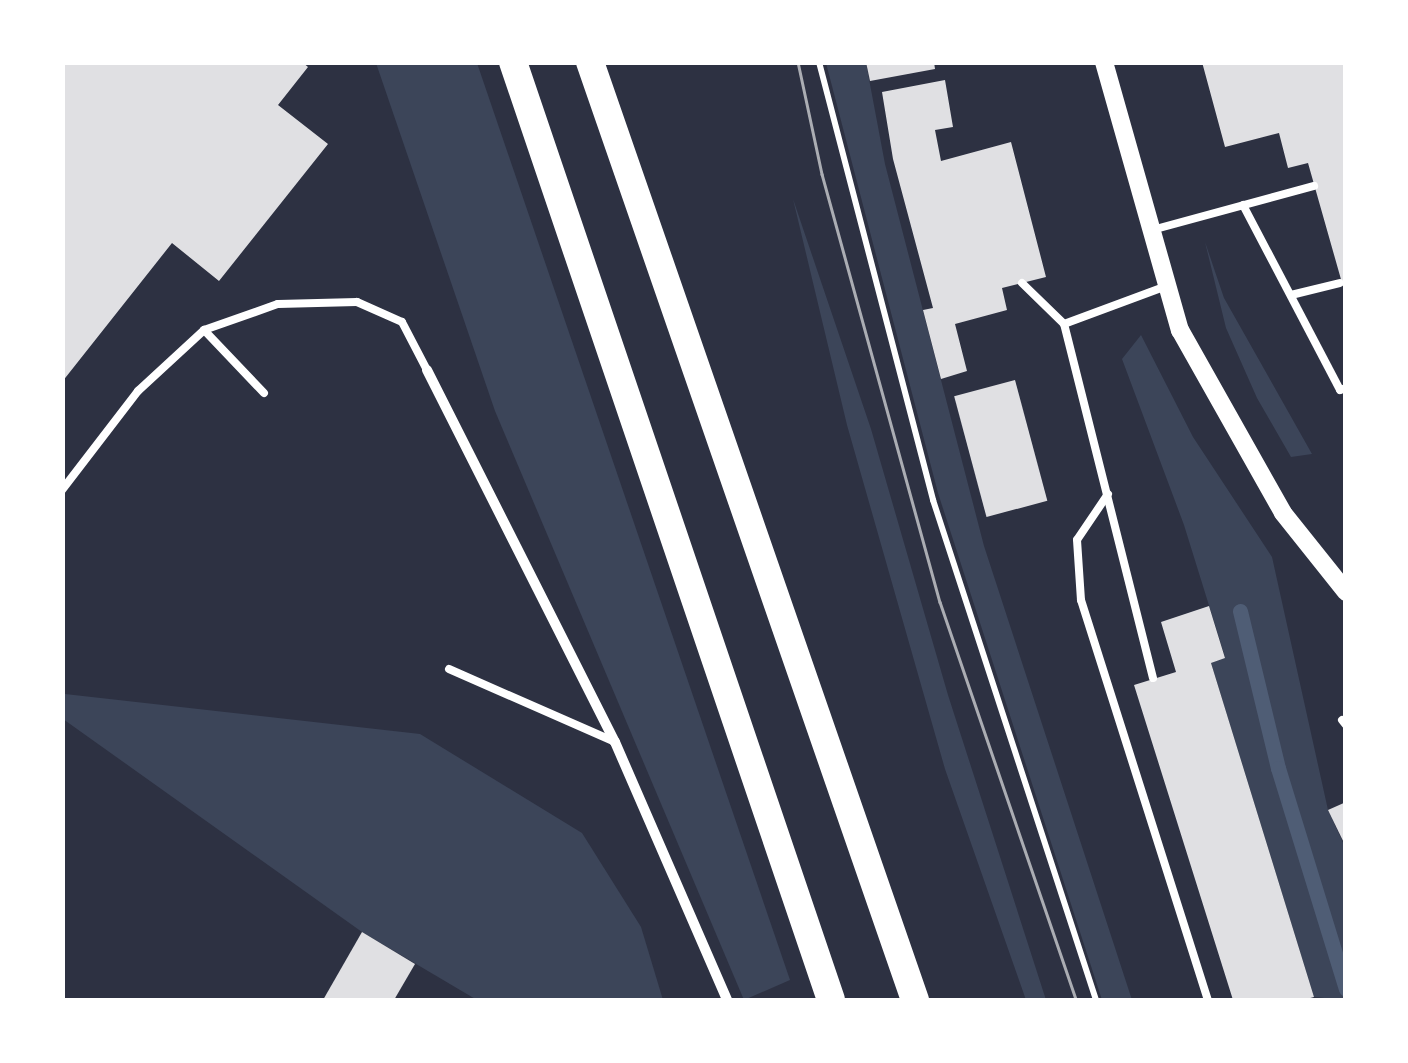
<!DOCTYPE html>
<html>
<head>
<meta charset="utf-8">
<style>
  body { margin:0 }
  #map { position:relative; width:1408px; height:1063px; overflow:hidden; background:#2d3142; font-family:Quicksand,sans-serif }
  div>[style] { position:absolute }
  .green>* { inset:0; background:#3c4559 }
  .stream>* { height:15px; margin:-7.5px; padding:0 7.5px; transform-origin:7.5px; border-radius:7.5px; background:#4f5d75 }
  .building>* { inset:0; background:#e0e0e3; transform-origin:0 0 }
  .path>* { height:6px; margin:-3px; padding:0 3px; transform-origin:3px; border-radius:3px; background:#fff }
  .service>* { height:8px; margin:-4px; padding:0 4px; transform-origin:4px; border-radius:4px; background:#fff }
  .minor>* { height:10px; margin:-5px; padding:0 5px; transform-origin:5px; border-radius:5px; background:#fff }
  .tertiary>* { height:18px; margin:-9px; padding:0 9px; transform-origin:9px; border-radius:9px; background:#fff }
  .trunk>* { height:28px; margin:-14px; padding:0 14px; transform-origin:14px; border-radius:14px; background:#fff }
  .tram>* { height:2.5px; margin:-1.25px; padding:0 1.25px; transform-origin:1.25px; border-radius:1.25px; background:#abadb3 }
  span { translate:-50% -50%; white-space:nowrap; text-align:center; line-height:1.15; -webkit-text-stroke:10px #fff; paint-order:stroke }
  .frame { position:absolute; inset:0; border:65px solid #fff; pointer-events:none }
</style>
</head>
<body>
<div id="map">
  <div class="green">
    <i style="clip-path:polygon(376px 63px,477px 63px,790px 980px,744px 1000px,495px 411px)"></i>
    <i style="clip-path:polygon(826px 63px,866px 63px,885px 164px,984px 546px,1132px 1000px,1102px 1000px,938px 493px)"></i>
    <i style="clip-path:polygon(793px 199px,871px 429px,948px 695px,1046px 1000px,1026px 1000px,945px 769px,847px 425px)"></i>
    <i style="clip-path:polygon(1205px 242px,1224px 298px,1312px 454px,1291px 457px,1257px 398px,1226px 328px)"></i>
    <i style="clip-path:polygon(1141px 335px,1193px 437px,1272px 557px,1328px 810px,1345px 847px,1345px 1000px,1314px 997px,1211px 663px,1225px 657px,1184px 525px,1122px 359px)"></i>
    <i style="clip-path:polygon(65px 694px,420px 734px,582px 833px,641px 927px,663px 1000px,477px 1000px,362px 932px,63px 719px)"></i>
  </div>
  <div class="stream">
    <i style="left:1240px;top:611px;width:162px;rotate:76.4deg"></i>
    <i style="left:1278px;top:768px;width:231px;rotate:72.9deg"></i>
  </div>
  <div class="building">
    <i style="clip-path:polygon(62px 62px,302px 62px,308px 67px,278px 105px,328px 144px,219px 281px,172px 243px,62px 382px)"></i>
    <i style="clip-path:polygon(866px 62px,934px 62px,935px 69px,870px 81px)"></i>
    <i style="clip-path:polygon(1202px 62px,1346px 62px,1346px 297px,1308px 163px,1288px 168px,1279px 133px,1225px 147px)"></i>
    <i style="clip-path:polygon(945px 80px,953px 127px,935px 130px,941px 161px,1011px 142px,1046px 277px,1002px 288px,1007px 310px,955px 324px,967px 371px,941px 379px,923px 310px,933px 308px,893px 159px,882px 92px)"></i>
    <i style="left:1015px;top:380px;width:125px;height:63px;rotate:75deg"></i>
    <i style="clip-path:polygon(1209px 606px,1225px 658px,1211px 663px,1314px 997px,1303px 1000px,1233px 1000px,1134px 685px,1176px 672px,1161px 622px)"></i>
    <i style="clip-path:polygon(1346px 802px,1346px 847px,1328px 810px)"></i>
    <i style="clip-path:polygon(362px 932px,415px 964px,394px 1000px,323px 1000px)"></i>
  </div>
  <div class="path">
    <i style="left:819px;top:62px;width:453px;rotate:75.4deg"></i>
    <i style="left:933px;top:500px;width:526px;rotate:71.94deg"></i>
  </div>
  <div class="service">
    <i style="left:1243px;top:205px;width:209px;rotate:62.3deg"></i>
    <i style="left:1340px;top:390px;width:6px;rotate:-18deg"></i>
    <i style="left:1152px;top:230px;width:168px;rotate:-15.2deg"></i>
    <i style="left:1022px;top:283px;width:59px;rotate:44.3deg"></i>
    <i style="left:1291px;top:295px;width:50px;rotate:-13.8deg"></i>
    <i style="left:204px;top:330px;width:87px;rotate:46.4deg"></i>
    <i style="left:62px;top:490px;width:125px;rotate:-52.5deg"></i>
    <i style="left:138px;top:391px;width:90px;rotate:-42.7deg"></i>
    <i style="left:204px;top:330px;width:78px;rotate:-19.4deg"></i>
    <i style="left:278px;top:304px;width:79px;rotate:-1.5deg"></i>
    <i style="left:357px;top:302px;width:49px;rotate:24deg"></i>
    <i style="left:402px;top:322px;width:54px;rotate:62.5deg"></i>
    <i style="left:1108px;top:494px;width:55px;rotate:124deg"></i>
    <i style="left:1077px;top:540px;width:60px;rotate:86.2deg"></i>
    <i style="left:1081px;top:600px;width:420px;rotate:72.4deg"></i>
    <i style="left:449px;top:669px;width:181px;rotate:23.7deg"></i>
    <i style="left:1153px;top:678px;width:365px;rotate:-104.1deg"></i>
    <i style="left:1064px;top:324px;width:110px;rotate:-20.3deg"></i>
    <i style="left:1342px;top:720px;width:6px;rotate:51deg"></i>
  </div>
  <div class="minor">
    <i style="left:427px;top:370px;width:417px;rotate:63.2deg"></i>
    <i style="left:615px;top:742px;width:281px;rotate:66.5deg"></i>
  </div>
  <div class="tertiary">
    <i style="left:1104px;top:62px;width:279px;rotate:74.2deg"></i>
    <i style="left:1180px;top:330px;width:210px;rotate:60.6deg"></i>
    <i style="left:1283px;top:513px;width:101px;rotate:51.4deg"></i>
  </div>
  <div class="trunk">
    <i style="left:513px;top:62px;width:990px;rotate:71.27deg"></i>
    <i style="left:590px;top:62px;width:993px;rotate:70.89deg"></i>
  </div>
  <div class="tram">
    <i style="left:798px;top:62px;width:115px;rotate:77.9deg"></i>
    <i style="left:822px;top:174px;width:444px;rotate:74.6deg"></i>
    <i style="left:940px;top:602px;width:421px;rotate:71.1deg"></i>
  </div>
  <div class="frame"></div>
</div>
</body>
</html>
